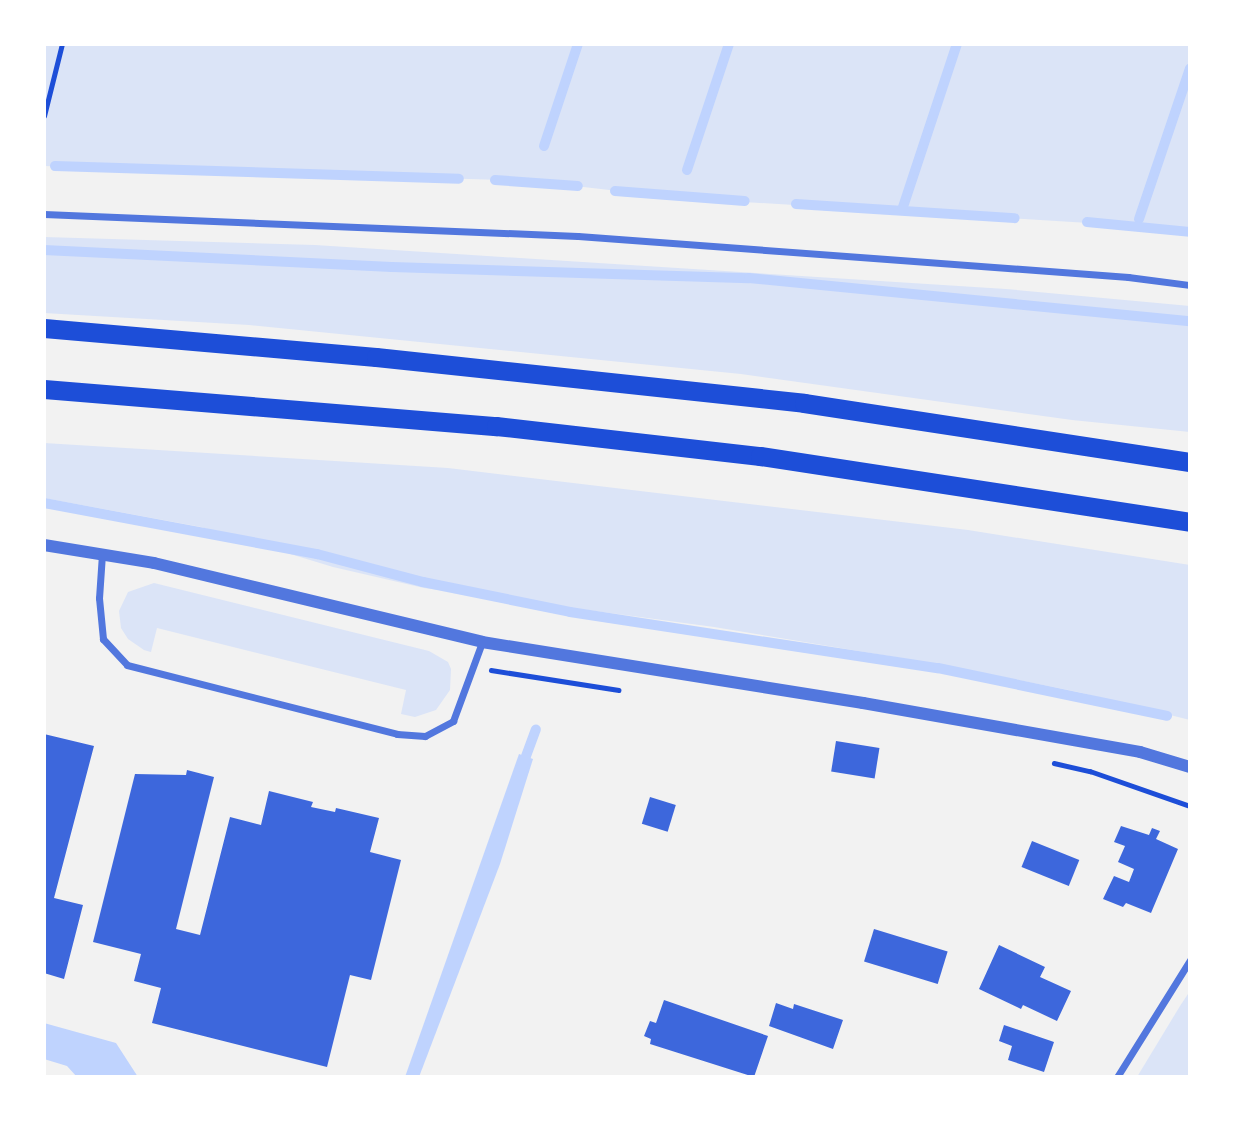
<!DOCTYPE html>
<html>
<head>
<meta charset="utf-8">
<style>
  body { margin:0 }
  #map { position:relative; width:1234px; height:1121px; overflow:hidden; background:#f2f2f2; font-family:Commissioner,sans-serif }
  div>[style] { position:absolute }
  .green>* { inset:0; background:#dbe4f7 }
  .water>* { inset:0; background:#bfd3fe }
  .stream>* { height:10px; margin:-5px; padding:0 5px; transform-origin:5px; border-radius:5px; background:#bfd3fe }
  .building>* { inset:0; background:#3d67dc; transform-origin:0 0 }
  .path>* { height:4.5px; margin:-2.25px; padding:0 2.25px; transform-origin:2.25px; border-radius:2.25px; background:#1d4ed8 }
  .minor>* { height:7px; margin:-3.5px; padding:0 3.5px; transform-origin:3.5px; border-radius:3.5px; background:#5277de }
  .tertiary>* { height:12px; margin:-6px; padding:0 6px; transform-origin:6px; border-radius:6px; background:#5277de }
  .trunk>* { height:19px; margin:-9.5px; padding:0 9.5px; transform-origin:9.5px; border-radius:9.5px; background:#1d4ed8 }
  span { translate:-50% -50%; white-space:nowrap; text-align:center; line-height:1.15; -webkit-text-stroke:6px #fff; paint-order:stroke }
  .frame { position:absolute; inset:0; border:46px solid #fff; pointer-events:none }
</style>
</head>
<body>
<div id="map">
  <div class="green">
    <i style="clip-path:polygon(44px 44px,1190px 44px,1190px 232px,1137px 226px,678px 198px,532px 181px,44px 166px)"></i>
    <i style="clip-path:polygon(44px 237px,315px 245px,1006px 289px,1190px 306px,1190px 432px,1072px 420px,741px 374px,249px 325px,44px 313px)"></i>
    <i style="clip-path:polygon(44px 443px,448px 468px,968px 530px,1190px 565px,1190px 720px,1078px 692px,949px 666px,714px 627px,424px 588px,333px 567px,201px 527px,44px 498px)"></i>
    <i style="clip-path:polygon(154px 583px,429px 651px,448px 662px,451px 669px,450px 690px,436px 710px,415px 717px,401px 714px,406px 690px,157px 628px,151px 652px,144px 650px,128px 639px,121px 628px,119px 611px,128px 592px)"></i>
    <i style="clip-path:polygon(1190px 991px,1190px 1077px,1137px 1077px,1180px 1006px)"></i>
  </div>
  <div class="water">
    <i style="clip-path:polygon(519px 754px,533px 759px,500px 864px,419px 1077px,405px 1077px)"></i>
    <i style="clip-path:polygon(44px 1023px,116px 1043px,138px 1077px,77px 1077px,67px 1066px,44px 1059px)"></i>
  </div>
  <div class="stream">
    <i style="left:544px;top:146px;width:108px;rotate:-71.6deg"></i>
    <i style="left:55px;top:166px;width:404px;rotate:1.8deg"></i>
    <i style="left:687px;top:170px;width:133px;rotate:-71.6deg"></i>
    <i style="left:495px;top:180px;width:83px;rotate:4.1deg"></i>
    <i style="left:615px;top:191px;width:130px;rotate:4.4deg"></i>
    <i style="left:796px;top:204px;width:219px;rotate:3.7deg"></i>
    <i style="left:902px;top:210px;width:175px;rotate:-71.7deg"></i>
    <i style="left:1139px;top:219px;width:159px;rotate:-71.3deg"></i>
    <i style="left:1087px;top:222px;width:103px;rotate:5.5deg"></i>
    <i style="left:44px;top:250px;width:348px;rotate:2.8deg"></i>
    <i style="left:392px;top:267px;width:357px;rotate:1.8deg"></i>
    <i style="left:749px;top:278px;width:443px;rotate:5.6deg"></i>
    <i style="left:44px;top:503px;width:278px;rotate:10.6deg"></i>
    <i style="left:317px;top:554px;width:110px;rotate:14.8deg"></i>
    <i style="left:423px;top:582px;width:150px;rotate:11.5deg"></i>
    <i style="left:570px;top:612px;width:372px;rotate:8.7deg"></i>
    <i style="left:938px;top:668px;width:234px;rotate:11.8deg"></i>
    <i style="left:522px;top:767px;width:40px;rotate:-69.8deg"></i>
  </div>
  <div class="building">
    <i style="clip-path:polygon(44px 734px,94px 746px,54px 898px,83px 905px,64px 979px,44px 973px)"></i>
    <i style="left:836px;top:741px;width:44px;height:31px;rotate:9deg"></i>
    <i style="clip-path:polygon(187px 770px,214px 777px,176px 929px,200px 935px,230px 817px,261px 825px,269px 791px,313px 802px,311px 807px,335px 812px,336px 808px,379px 818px,370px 852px,401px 860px,371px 980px,350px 975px,327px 1067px,152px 1023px,161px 988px,134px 981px,141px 954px,93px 942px,135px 774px,186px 775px)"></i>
    <i style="left:650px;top:797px;width:27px;height:28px;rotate:17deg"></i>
    <i style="clip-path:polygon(1121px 826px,1149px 835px,1152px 828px,1160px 831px,1156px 839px,1178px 849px,1151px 913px,1126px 903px,1123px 907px,1103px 899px,1114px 876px,1129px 882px,1134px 869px,1118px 862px,1125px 846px,1114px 842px)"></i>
    <i style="left:1032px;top:841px;width:51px;height:28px;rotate:22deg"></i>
    <i style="left:874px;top:929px;width:77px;height:34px;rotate:17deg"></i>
    <i style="clip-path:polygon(999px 945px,1045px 967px,1040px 977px,1071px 991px,1057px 1021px,1023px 1005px,1021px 1009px,979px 989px)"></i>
    <i style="clip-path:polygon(664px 1000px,768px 1036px,754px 1077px,650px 1044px,651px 1039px,644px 1036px,650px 1021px,656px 1023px)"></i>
    <i style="clip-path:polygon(776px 1003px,793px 1009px,794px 1004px,843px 1020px,833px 1049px,769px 1026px)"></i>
    <i style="clip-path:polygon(1004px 1025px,1054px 1042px,1044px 1072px,1008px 1060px,1012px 1046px,999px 1041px)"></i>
  </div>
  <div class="path">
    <i style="left:44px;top:116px;width:74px;rotate:-76deg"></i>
    <i style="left:491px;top:670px;width:129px;rotate:8.9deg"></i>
    <i style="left:1054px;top:763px;width:37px;rotate:13deg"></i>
    <i style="left:1090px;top:771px;width:106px;rotate:19.3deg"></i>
  </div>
  <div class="minor">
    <i style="left:44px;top:214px;width:534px;rotate:2.36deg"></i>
    <i style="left:578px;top:236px;width:552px;rotate:4.26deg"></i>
    <i style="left:1128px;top:277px;width:63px;rotate:7.4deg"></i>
    <i style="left:102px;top:554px;width:44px;rotate:93.9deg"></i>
    <i style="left:99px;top:598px;width:41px;rotate:84.4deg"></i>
    <i style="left:103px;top:639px;width:35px;rotate:47deg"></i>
    <i style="left:127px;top:665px;width:279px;rotate:14.3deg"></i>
    <i style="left:397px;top:734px;width:28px;rotate:4deg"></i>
    <i style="left:425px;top:736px;width:32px;rotate:-28deg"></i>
    <i style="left:453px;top:721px;width:84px;rotate:-69.8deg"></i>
    <i style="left:1117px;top:1077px;width:138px;rotate:-58deg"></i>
  </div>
  <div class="tertiary">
    <i style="left:44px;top:545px;width:111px;rotate:9.3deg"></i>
    <i style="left:154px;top:563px;width:337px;rotate:13.5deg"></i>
    <i style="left:482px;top:642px;width:386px;rotate:9.1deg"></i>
    <i style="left:863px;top:703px;width:281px;rotate:10deg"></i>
    <i style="left:1140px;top:752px;width:52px;rotate:16.7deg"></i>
  </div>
  <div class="trunk">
    <i style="left:44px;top:328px;width:333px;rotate:5deg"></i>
    <i style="left:376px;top:357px;width:430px;rotate:6.1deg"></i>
    <i style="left:804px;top:403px;width:390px;rotate:8.7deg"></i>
    <i style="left:44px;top:389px;width:454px;rotate:4.7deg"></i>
    <i style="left:496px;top:426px;width:266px;rotate:6.5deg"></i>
    <i style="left:760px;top:456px;width:435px;rotate:8.7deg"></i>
  </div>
  <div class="frame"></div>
</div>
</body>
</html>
